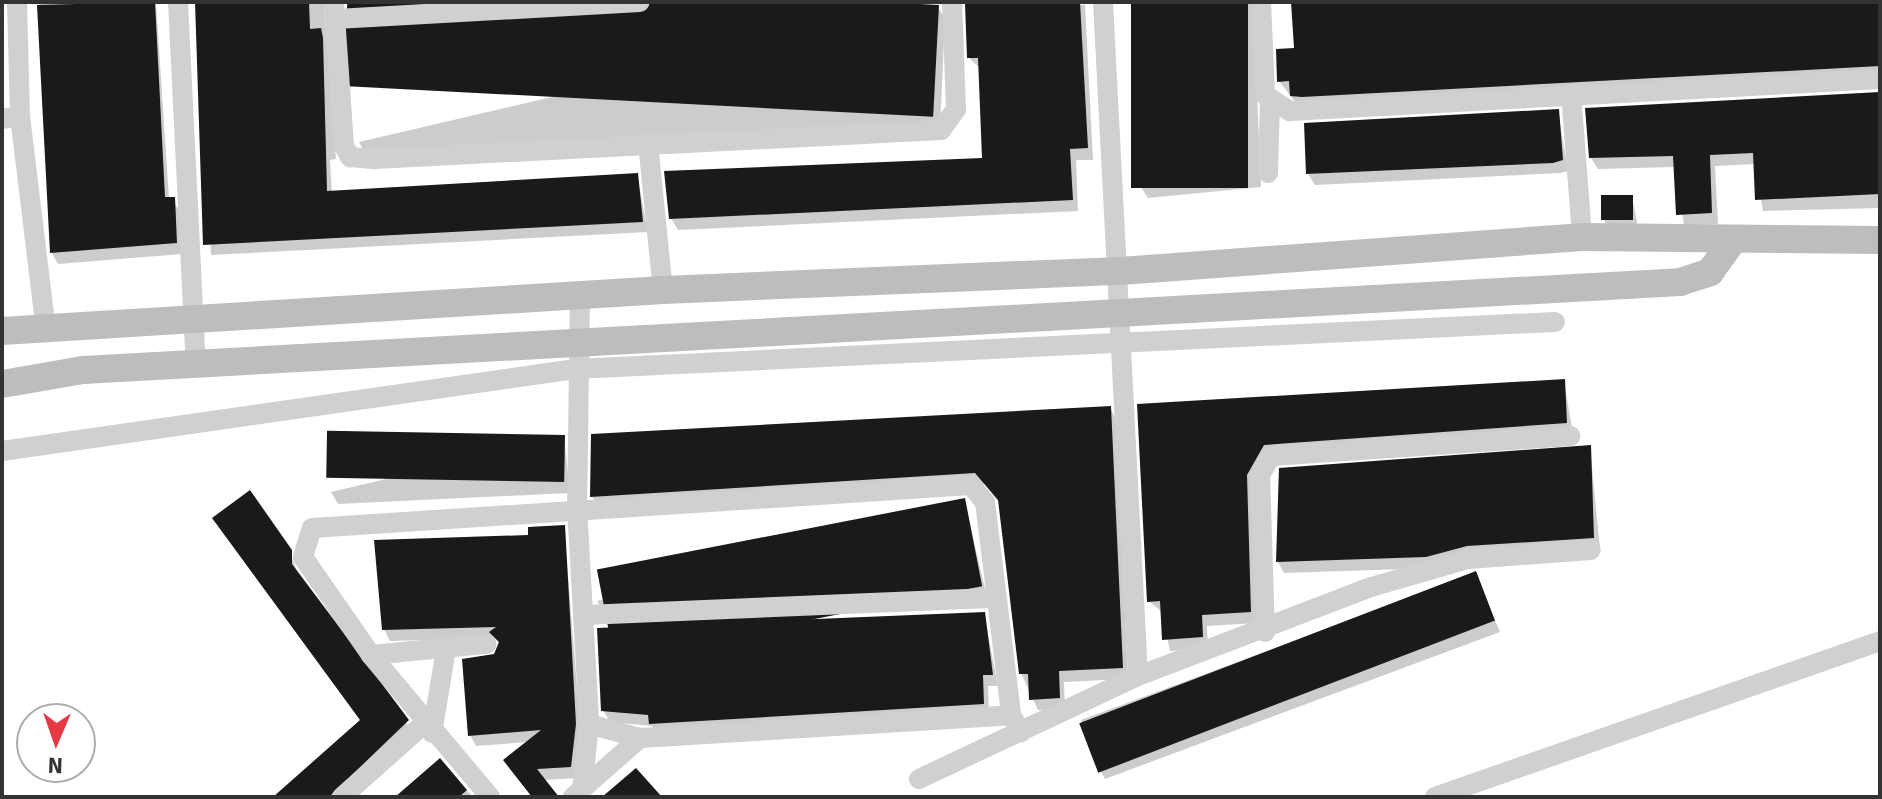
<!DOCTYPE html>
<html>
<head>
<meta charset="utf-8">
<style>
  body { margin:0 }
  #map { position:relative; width:1882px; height:799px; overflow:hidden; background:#fff; font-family:Signika,sans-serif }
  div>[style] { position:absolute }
  .shadow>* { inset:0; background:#0003 }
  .building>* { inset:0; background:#1a1a1a; transform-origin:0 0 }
  .street>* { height:20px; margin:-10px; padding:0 10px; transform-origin:10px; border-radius:10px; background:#d0d0d0 }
  .secondary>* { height:28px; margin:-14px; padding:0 14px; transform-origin:14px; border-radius:14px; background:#bdbdbd }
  span { translate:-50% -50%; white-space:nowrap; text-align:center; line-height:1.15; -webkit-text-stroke:8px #fff; paint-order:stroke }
  .frame { position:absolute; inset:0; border:4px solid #333; pointer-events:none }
  .north { position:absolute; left:16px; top:703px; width:80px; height:80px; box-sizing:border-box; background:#fff; border:2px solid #adadad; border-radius:50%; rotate:182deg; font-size:22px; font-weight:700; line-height:32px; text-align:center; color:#333 }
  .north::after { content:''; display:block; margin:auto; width:28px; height:36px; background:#e63946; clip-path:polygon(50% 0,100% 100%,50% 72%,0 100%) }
</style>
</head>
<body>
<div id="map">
  <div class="shadow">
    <i style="clip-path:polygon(39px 2px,156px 2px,169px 199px,180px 210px,182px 254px,58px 264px,52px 253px)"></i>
    <i style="clip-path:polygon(197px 2px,324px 2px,336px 159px,330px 160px,332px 193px,637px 175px,648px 232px,211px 255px)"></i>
    <i style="clip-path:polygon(968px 2px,1085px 5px,1093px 160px,1076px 160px,1078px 211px,678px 230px,671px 218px,984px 160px,981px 69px,969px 58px)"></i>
    <i style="clip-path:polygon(1133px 2px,1253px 2px,1261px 187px,1148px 198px,1141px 187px)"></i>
    <i style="clip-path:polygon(1293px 2px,1880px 2px,1880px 77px,1299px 107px,1279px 81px,1296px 50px)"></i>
    <i style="clip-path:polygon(938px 7px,945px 19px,940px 128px,365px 153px,359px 142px)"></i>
    <i style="clip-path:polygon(1880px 94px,1880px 208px,1763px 211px,1755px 164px,1715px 166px,1718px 224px,1684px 225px,1675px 167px,1598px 169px,1591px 158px)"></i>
    <i style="clip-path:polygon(1558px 111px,1568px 171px,1560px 173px,1315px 185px,1308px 174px)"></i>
    <i style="clip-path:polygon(1632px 197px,1639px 231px,1610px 231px,1604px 220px)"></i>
    <i style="clip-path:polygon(1564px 381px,1573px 434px,1271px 456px,1257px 623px,1207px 626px,1208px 648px,1170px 651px,1162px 612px,1149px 601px,1139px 406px)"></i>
    <i style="clip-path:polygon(1110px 408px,1116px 419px,1128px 679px,1064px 682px,1065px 709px,1038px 710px,1021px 673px,1000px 504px,985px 484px,599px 508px,592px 496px)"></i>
    <i style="clip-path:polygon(564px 437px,570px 493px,338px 504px,331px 492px)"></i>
    <i style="clip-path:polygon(1590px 447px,1600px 549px,1434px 568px,1284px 573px,1278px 562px)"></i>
    <i style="clip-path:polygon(964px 500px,987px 597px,604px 612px,597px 601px)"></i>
    <i style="clip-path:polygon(564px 527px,581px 736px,577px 778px,543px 780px,556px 797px,532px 797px,512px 771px,529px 742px,476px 746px,470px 735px,500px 645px,495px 638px,390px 641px,384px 629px,530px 537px)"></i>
    <i style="clip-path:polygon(221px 529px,290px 551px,298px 575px,413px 732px,341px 797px,282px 797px,361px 721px)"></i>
    <i style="clip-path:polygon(1475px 574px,1500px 632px,1105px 779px,1099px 768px,1081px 720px)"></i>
    <i style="clip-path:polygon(984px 614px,998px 686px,988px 686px,989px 715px,657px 735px,652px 726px,610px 722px,603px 710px)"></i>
    <i style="clip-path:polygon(440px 761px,473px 797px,399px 797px)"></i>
  </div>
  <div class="building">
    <i style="clip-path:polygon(155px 2px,165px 197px,175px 197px,177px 243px,50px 253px,37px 5px)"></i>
    <i style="clip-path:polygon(195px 2px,309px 2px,310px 29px,321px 28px,323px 38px,327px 191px,638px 173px,643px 222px,203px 245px)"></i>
    <i style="clip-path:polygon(1080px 2px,1088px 148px,1070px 149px,1073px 200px,669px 219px,664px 171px,982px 158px,978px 58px,967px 58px,965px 4px)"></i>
    <i style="left:1131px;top:2px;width:117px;height:186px"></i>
    <i style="clip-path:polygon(1291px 2px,1880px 2px,1880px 66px,1302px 97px,1290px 96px,1289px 81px,1277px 82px,1276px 49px,1294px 48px)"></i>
    <i style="left:939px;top:5px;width:112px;height:591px;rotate:93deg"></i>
    <i style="clip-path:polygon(1880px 92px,1880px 194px,1755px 200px,1753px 153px,1710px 155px,1712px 213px,1676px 215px,1673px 156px,1589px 158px,1585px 108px)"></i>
    <i style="clip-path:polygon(1559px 109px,1563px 160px,1553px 163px,1306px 174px,1304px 123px)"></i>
    <i style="left:1601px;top:195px;width:32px;height:25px"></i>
    <i style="clip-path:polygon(1565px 379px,1567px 423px,1264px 445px,1247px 475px,1251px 612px,1202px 615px,1203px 637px,1162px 640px,1160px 601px,1147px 602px,1137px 404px)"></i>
    <i style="clip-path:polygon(1111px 406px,1123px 668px,1059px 671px,1060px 698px,1029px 700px,1028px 674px,1019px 674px,998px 500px,975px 473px,590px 497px,591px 434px)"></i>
    <i style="left:565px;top:435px;width:47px;height:238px;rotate:91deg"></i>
    <i style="clip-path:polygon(1591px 445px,1594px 538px,1467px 546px,1426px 557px,1276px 562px,1279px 468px)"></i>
    <i style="clip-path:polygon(250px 490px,292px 550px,292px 564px,409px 720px,329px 797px,273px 797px,360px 720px,212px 518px)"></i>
    <i style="left:965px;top:498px;width:90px;height:375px;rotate:79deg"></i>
    <i style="clip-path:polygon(565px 525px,576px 724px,571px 767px,537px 769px,559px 797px,532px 797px,503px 760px,541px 730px,468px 736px,462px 659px,494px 654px,499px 642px,489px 632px,496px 627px,382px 630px,374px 540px,528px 535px,528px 527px)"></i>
    <i style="left:1476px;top:571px;width:53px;height:425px;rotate:69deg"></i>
    <i style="clip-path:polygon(985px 612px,993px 675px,983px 675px,984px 704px,649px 724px,648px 715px,601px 711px,597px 628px)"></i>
    <i style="clip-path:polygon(440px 758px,467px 790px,459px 797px,395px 797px)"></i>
    <i style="clip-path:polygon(636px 768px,662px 797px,602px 797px)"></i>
  </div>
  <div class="street">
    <i style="left:17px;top:2px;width:114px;rotate:88.5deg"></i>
    <i style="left:178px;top:2px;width:363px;rotate:87.2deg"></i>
    <i style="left:334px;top:2px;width:144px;rotate:86deg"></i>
    <i style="left:344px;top:146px;width:13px;rotate:61deg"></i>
    <i style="left:350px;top:157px;width:25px;rotate:5deg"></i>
    <i style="left:375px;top:159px;width:567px;rotate:-2.93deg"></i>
    <i style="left:941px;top:130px;width:26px;rotate:-54deg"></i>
    <i style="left:956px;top:109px;width:107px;rotate:-92.1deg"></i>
    <i style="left:1103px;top:2px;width:675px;rotate:87.03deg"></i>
    <i style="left:1261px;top:2px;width:93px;rotate:87.5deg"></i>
    <i style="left:1265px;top:95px;width:30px;rotate:33deg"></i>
    <i style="left:1290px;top:111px;width:591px;rotate:-3.1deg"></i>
    <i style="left:336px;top:19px;width:304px;rotate:-3.2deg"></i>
    <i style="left:1571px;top:93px;width:144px;rotate:85.6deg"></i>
    <i style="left:2px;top:119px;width:18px;rotate:-9deg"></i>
    <i style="left:20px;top:116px;width:209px;rotate:83.1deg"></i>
    <i style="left:648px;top:143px;width:148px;rotate:84.2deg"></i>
    <i style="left:1268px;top:173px;width:71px;rotate:-88.4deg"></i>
    <i style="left:580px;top:297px;width:209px;rotate:90.8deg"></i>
    <i style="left:577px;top:506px;width:218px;rotate:86.8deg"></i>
    <i style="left:589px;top:724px;width:53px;rotate:15.4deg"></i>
    <i style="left:640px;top:738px;width:372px;rotate:-3.5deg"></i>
    <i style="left:1011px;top:715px;width:20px;rotate:60deg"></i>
    <i style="left:2px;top:451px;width:579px;rotate:-8.14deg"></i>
    <i style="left:575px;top:369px;width:981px;rotate:-2.75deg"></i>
    <i style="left:585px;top:615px;width:412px;rotate:-2.4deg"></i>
    <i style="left:1265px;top:632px;width:157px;rotate:-91.8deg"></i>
    <i style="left:1260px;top:475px;width:22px;rotate:-60deg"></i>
    <i style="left:1271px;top:456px;width:300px;rotate:-3.8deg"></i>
    <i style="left:371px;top:655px;width:116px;rotate:-5.5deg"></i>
    <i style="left:432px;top:733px;width:85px;rotate:-80.5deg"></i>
    <i style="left:919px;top:779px;width:242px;rotate:-25.2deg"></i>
    <i style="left:1138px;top:676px;width:249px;rotate:-20.9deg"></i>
    <i style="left:1371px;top:587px;width:101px;rotate:-16.1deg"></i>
    <i style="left:1468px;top:559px;width:123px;rotate:-4.2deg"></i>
    <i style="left:582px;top:790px;width:66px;rotate:-83.9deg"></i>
    <i style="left:342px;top:797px;width:110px;rotate:-41.7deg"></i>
    <i style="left:490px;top:797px;width:185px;rotate:-130deg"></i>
    <i style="left:371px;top:655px;width:119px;rotate:-124.8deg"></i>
    <i style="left:303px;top:557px;width:30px;rotate:-73deg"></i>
    <i style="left:312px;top:528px;width:660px;rotate:-3.73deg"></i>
    <i style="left:971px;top:485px;width:22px;rotate:51deg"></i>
    <i style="left:985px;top:502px;width:215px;rotate:83deg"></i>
    <i style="left:573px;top:797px;width:89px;rotate:-41.4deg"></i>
    <i style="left:1435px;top:797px;width:472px;rotate:-19.3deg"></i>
  </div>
  <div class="secondary">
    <i style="left:2px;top:331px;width:662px;rotate:-3.55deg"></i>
    <i style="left:663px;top:290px;width:457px;rotate:-2.4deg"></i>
    <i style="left:1120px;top:271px;width:463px;rotate:-4.2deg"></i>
    <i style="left:1582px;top:237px;width:298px;rotate:0.6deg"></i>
    <i style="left:2px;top:384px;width:82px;rotate:-9.8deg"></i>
    <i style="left:83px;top:370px;width:1599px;rotate:-3.15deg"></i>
    <i style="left:1680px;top:282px;width:32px;rotate:-18deg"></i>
    <i style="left:1710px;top:272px;width:36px;rotate:-54deg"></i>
  </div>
  <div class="frame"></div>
  <div class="north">N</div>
</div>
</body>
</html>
